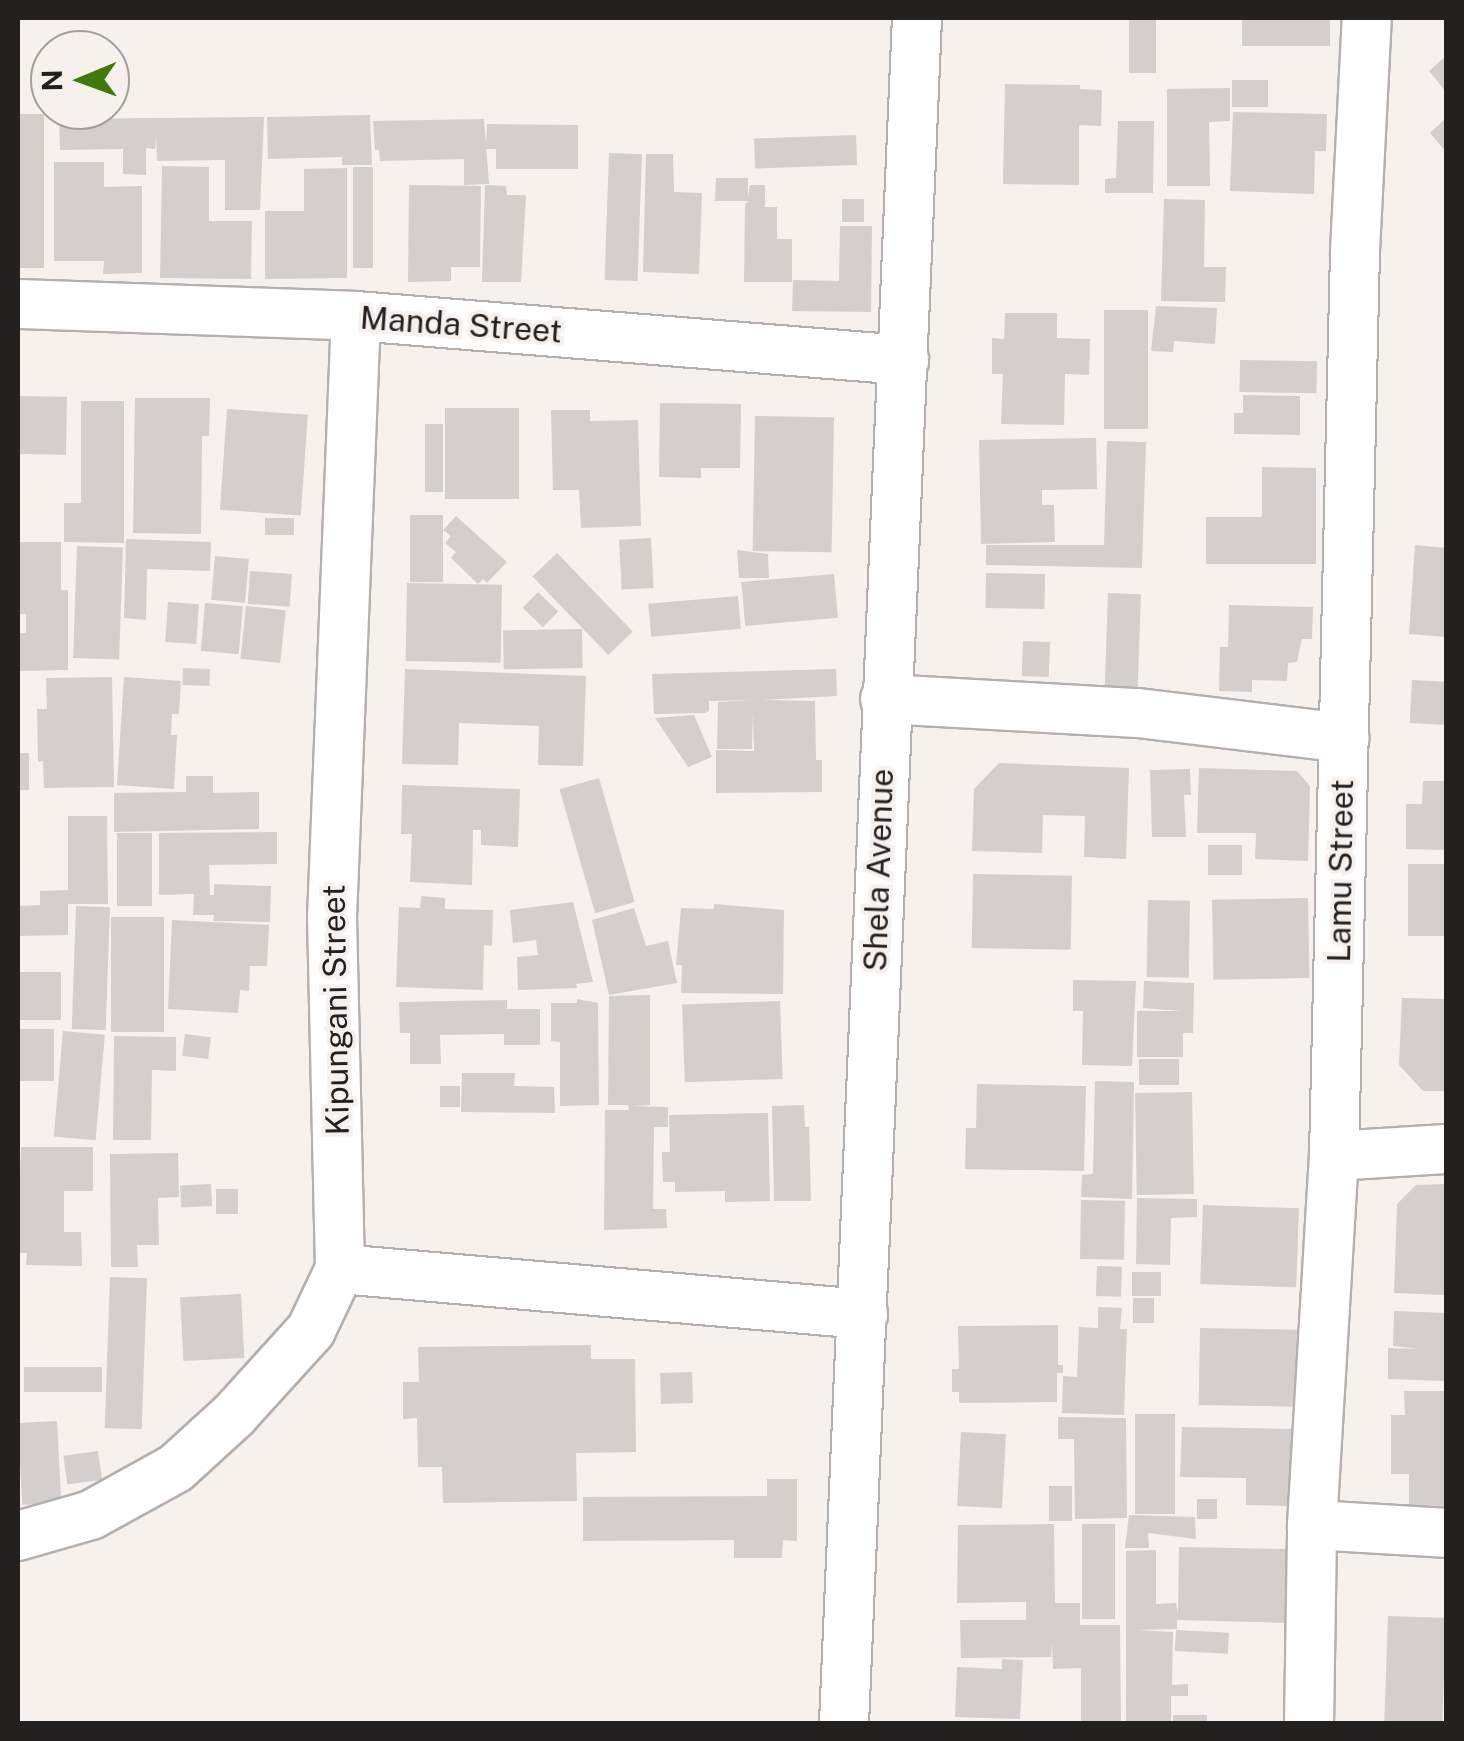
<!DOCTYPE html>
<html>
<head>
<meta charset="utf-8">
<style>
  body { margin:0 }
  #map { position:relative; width:1464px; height:1741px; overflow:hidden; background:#f7f1ee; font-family:"Public Sans",sans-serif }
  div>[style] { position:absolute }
  .building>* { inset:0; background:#d4cecc; transform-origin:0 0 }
  .roads { filter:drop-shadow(2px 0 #b5afad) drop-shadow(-2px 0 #b5afad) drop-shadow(0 2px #b5afad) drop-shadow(0 -2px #b5afad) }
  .minor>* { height:48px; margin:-24px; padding:0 24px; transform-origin:24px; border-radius:24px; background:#fff }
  span { translate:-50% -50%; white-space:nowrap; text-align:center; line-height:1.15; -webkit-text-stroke:8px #f7f1ee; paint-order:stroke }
  .street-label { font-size:32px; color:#232120 }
  .frame { position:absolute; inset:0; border:20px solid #232120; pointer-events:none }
  .north { position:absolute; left:30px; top:30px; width:100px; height:100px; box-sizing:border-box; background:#f7f1ee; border:2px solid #a29e9c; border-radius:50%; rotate:269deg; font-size:28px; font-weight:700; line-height:40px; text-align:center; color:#232120 }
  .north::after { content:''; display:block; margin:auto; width:35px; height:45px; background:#40780b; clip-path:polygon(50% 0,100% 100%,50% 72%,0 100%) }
</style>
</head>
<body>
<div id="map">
  <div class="building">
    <i style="left:1129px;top:18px;width:27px;height:55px"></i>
    <i style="left:1242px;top:18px;width:88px;height:28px"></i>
    <i style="clip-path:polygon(1446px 56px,1446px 92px,1429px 71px)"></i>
    <i style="left:1232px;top:80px;width:36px;height:27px"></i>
    <i style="clip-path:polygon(1005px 84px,1080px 85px,1080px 89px,1102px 90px,1101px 126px,1079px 125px,1079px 185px,1003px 184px)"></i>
    <i style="clip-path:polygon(1230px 88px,1230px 121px,1209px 122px,1210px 186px,1167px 186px,1167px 89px)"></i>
    <i style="clip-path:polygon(1233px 112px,1327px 114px,1326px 151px,1315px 151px,1314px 194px,1230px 191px)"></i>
    <i style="left:18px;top:114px;width:26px;height:154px"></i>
    <i style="clip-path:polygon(370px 115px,372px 165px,342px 165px,342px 157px,268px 159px,267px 117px)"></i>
    <i style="clip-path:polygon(264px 117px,260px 210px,225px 210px,225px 160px,157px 161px,156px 135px,155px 149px,146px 148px,146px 175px,123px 174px,123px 149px,60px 150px,59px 119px)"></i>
    <i style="clip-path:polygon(1446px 118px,1446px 152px,1430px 133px)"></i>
    <i style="clip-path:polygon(484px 119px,489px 184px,464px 185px,464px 159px,380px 161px,379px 150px,375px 150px,373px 121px)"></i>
    <i style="clip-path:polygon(1118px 121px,1154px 121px,1153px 193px,1105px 193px,1105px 179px,1116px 178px)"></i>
    <i style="clip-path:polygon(487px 124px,578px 125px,578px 169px,496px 169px,496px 149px,486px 149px)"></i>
    <i style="left:856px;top:135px;width:30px;height:102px;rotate:88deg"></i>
    <i style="left:609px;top:153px;width:33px;height:127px;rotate:2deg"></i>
    <i style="clip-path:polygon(646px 154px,673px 154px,674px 192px,702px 193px,699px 274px,643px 272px)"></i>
    <i style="clip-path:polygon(54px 162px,104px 162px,104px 187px,142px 186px,142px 273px,103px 274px,104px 261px,54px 261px)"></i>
    <i style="clip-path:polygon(162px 166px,209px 167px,209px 221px,252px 221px,251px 279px,160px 278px)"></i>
    <i style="left:353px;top:167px;width:20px;height:101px"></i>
    <i style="clip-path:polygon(347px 168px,347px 278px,265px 279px,265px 211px,304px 211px,304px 169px)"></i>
    <i style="clip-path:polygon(716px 178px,748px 178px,748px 197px,750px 185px,765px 185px,765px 207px,777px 207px,777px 239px,792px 239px,792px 282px,744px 282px,745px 204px,749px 201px,715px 201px)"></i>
    <i style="clip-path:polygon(409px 185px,481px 186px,480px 267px,451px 267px,451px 281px,408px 282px)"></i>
    <i style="clip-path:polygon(485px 185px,506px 186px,507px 195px,526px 195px,521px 282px,482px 282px)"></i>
    <i style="left:842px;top:199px;width:22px;height:23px"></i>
    <i style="clip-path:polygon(1164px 199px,1205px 200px,1204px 267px,1226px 267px,1225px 302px,1161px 301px)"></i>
    <i style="clip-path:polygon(840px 226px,872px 226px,871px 312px,792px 311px,793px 280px,839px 281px)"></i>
    <i style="clip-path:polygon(1156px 306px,1217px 308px,1215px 344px,1174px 341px,1173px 352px,1151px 351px)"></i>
    <i style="left:1104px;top:310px;width:44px;height:119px"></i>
    <i style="clip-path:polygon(1005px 313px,1057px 313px,1057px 338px,1090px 339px,1089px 375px,1065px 374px,1064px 425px,1001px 424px,1003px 374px,992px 374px,992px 338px,1004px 339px)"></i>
    <i style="left:1240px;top:360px;width:77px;height:32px;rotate:1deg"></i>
    <i style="clip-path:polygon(1243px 395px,1300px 396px,1300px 435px,1234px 434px,1234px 413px,1243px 413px)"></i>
    <i style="left:18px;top:396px;width:49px;height:58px;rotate:1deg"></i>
    <i style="clip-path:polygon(135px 398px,210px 398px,209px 436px,202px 436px,201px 534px,133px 533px)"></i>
    <i style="clip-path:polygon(81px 401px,124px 401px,124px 543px,64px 542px,64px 503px,81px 503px)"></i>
    <i style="clip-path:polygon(660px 403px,741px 404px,740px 468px,701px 468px,701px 478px,659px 477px)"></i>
    <i style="left:445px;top:408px;width:74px;height:91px"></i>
    <i style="left:227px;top:409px;width:81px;height:101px;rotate:4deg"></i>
    <i style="clip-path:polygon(551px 410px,590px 410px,590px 421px,638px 420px,641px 526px,581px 528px,579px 490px,553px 490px)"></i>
    <i style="left:755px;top:416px;width:79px;height:135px;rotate:1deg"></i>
    <i style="left:425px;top:424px;width:18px;height:68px"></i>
    <i style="clip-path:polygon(1096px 438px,1097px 489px,1042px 490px,1042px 505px,1054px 505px,1055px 542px,981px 544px,979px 440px)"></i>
    <i style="clip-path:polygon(1107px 441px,1146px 442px,1142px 568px,986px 565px,986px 545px,1104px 545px)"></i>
    <i style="clip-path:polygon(1262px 467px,1316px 468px,1316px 564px,1206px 564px,1206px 517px,1262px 517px)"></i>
    <i style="left:410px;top:515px;width:33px;height:67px"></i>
    <i style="clip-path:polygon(456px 516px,507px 562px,487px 583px,483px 579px,478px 584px,451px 558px,456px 552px,445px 543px,451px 536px,443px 530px)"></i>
    <i style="left:265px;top:518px;width:29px;height:17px"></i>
    <i style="left:651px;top:538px;width:50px;height:32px;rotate:87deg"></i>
    <i style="clip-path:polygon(126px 539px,211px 542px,210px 571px,147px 569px,146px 620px,124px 618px)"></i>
    <i style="clip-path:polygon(18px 542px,61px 542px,61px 590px,68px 590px,68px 670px,18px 671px,18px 633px,26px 633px,26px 614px,18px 614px)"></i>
    <i style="clip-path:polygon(1415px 545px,1446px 548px,1446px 637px,1409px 634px)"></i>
    <i style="left:77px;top:546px;width:46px;height:112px;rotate:2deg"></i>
    <i style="clip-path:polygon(737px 550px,768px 554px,769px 578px,739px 578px)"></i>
    <i style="left:557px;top:553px;width:109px;height:34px;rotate:46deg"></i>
    <i style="left:215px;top:556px;width:34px;height:44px;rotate:5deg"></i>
    <i style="left:250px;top:571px;width:42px;height:33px;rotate:4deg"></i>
    <i style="left:986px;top:573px;width:59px;height:35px;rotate:1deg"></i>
    <i style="left:834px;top:574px;width:44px;height:93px;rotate:85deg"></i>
    <i style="left:407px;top:583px;width:95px;height:78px;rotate:1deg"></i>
    <i style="left:538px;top:592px;width:28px;height:22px;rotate:44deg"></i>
    <i style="left:1108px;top:593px;width:33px;height:96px;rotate:2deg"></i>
    <i style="left:738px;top:596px;width:33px;height:90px;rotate:85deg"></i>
    <i style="left:168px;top:602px;width:31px;height:40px;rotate:4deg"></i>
    <i style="left:205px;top:603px;width:38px;height:48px;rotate:5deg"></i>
    <i style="clip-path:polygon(1229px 605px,1313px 607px,1312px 639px,1302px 639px,1297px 662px,1288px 663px,1287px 681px,1252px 680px,1252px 692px,1219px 691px,1220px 647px,1228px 647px)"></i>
    <i style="left:246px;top:606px;width:40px;height:53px;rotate:6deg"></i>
    <i style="left:582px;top:629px;width:39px;height:79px;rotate:89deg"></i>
    <i style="left:1023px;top:641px;width:27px;height:35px;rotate:2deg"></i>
    <i style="left:183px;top:668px;width:27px;height:17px;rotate:2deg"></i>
    <i style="clip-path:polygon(405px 669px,586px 676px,583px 766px,538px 765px,539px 726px,459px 723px,458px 765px,402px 764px)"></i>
    <i style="clip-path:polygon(836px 669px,837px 696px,762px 700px,815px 701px,816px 760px,822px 760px,822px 792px,716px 793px,716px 750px,754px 751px,753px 713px,752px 749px,717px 749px,718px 702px,753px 700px,709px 701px,709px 711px,705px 713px,654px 714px,652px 674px)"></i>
    <i style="clip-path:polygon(112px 677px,114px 787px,44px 788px,43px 761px,38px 762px,37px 709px,47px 709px,46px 678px)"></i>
    <i style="clip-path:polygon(124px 677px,181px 681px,179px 714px,172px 714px,171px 735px,177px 735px,174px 789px,117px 785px)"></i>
    <i style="left:1412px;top:680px;width:34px;height:43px;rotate:3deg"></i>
    <i style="clip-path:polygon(694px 715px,712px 757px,688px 767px,655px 718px)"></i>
    <i style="left:18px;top:753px;width:11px;height:37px"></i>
    <i style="clip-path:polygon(999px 763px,1129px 768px,1126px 859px,1084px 857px,1085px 816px,1043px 815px,1042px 853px,972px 851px,974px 789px)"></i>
    <i style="clip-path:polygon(1199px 768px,1297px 771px,1310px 786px,1308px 861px,1255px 859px,1256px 833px,1197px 833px)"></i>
    <i style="clip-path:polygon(1190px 769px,1191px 795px,1184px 795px,1186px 837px,1152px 837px,1150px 770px)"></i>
    <i style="clip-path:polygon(186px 776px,213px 776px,213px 793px,259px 792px,259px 829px,114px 832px,114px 793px,186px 792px)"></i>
    <i style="left:599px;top:778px;width:129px;height:41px;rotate:74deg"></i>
    <i style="clip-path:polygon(1423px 781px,1446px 781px,1446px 850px,1406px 849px,1406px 804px,1422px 804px)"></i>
    <i style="clip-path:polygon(402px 785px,520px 789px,518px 847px,481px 845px,481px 830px,473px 830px,472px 885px,410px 882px,412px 834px,401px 834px)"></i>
    <i style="clip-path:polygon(68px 816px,107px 816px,108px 904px,68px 904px,68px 935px,18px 936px,18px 906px,40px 905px,40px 891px,68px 890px)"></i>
    <i style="clip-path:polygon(277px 832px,277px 864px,209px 865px,210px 895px,214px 895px,214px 884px,271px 886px,270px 922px,213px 921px,214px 915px,193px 915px,194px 894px,159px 895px,159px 833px)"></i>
    <i style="left:117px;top:833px;width:35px;height:73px"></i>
    <i style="left:1208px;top:845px;width:34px;height:30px"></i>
    <i style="left:1408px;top:864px;width:38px;height:72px"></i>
    <i style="left:973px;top:874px;width:99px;height:74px;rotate:1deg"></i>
    <i style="clip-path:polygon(421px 896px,445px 898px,445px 909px,493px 910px,492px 946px,484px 945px,483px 990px,396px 987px,399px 907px,420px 908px)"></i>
    <i style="left:1308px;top:898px;width:80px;height:96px;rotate:89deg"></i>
    <i style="left:1148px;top:900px;width:42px;height:77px;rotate:1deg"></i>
    <i style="clip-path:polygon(573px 902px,593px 982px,576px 984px,577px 988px,518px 990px,517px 957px,538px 955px,536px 940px,513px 943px,510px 910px)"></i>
    <i style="clip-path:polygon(714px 904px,784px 910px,783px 994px,681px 993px,682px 965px,676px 965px,681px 908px,714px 909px)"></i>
    <i style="left:76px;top:906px;width:34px;height:123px;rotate:2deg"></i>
    <i style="clip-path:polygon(634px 908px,646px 946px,668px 941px,677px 983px,609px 995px,592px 920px)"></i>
    <i style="left:111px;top:917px;width:53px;height:115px"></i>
    <i style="clip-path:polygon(172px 920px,269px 925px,267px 966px,250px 966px,249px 991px,240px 990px,238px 1013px,168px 1009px)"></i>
    <i style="left:18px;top:972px;width:43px;height:48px"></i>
    <i style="clip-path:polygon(1073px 980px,1136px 981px,1132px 1066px,1082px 1065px,1083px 1011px,1073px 1011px)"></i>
    <i style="clip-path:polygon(1144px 981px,1194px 983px,1193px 1033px,1183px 1033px,1183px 1057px,1137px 1057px,1137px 1011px,1182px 1011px,1143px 1008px)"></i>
    <i style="clip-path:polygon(650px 995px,650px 1105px,632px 1106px,668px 1107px,668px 1127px,654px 1127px,653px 1209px,666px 1209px,667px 1228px,604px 1230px,605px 1110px,629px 1110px,628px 1105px,608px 1105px,609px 996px)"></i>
    <i style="clip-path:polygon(1402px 998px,1446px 999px,1446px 1091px,1423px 1091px,1399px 1065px)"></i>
    <i style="clip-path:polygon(577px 999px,598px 1003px,599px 1105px,560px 1106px,560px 1042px,551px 1041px,551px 1003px,577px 1003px)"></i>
    <i style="clip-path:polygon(507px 1000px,507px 1009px,540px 1009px,540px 1045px,504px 1045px,504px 1034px,440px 1035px,441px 1064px,410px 1064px,410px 1033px,400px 1033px,399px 1002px)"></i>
    <i style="left:780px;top:1001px;width:78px;height:98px;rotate:88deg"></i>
    <i style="left:18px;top:1029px;width:36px;height:52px"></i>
    <i style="left:63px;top:1031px;width:42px;height:106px;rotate:5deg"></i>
    <i style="left:185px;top:1034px;width:26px;height:22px;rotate:7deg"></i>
    <i style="clip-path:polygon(114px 1036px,176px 1037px,176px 1071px,152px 1070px,151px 1140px,113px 1140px)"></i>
    <i style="left:1139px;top:1059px;width:40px;height:26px"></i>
    <i style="clip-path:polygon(462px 1073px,515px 1073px,514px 1086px,554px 1087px,555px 1113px,461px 1112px)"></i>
    <i style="clip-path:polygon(1095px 1081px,1134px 1082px,1132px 1199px,1081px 1197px,1082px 1175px,1093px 1174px)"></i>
    <i style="clip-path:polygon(977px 1084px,1086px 1086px,1084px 1171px,965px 1169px,966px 1128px,976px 1128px)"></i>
    <i style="left:440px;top:1086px;width:20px;height:21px"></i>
    <i style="left:1192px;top:1092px;width:102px;height:57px;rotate:89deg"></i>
    <i style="clip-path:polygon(804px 1105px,805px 1127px,809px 1127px,811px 1201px,774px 1201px,772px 1106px)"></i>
    <i style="clip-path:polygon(768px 1113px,770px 1201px,725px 1202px,725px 1191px,675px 1192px,675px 1182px,663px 1182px,662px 1152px,670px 1152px,669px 1115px)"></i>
    <i style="clip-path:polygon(21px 1147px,93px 1147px,93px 1191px,64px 1191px,64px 1232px,81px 1232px,82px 1266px,26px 1265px,27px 1253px,18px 1253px)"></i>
    <i style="clip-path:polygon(178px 1153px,179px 1197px,158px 1198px,159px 1245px,137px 1245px,138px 1267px,111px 1267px,110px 1154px)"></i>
    <i style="left:211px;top:1184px;width:22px;height:31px;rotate:87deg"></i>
    <i style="clip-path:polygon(1446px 1184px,1446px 1295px,1394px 1293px,1397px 1204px,1416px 1185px)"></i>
    <i style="left:216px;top:1189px;width:22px;height:25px"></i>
    <i style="clip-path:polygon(1137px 1198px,1197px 1199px,1197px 1217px,1171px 1218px,1170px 1265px,1136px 1264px)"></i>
    <i style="left:1081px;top:1200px;width:44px;height:59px;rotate:1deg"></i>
    <i style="left:1203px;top:1205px;width:96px;height:79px;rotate:2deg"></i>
    <i style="left:1097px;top:1266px;width:25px;height:30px;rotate:2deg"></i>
    <i style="left:1132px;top:1272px;width:29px;height:24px"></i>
    <i style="left:110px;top:1277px;width:37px;height:151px;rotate:2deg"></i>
    <i style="left:241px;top:1294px;width:64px;height:61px;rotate:87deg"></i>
    <i style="left:1133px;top:1298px;width:21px;height:25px"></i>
    <i style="clip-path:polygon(1098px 1307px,1122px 1308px,1120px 1329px,1127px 1329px,1124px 1415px,1062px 1413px,1063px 1376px,1077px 1377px,1079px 1327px,1098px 1328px)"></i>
    <i style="clip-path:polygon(1394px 1311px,1446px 1313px,1446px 1381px,1388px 1379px,1388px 1348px,1420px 1349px,1393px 1346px)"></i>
    <i style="clip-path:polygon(1058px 1325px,1058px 1365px,1063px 1365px,1063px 1373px,1057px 1373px,1057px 1402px,959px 1403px,959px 1392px,952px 1392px,952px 1369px,959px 1369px,958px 1326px)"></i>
    <i style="left:1200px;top:1328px;width:97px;height:77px;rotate:1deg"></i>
    <i style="clip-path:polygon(591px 1345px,591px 1359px,635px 1359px,636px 1452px,576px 1453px,577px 1501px,443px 1503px,442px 1467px,418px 1467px,417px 1418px,403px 1419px,403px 1382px,419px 1382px,418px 1347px)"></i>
    <i style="left:102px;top:1367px;width:25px;height:78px;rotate:90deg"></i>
    <i style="left:692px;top:1372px;width:31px;height:32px;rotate:88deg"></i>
    <i style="clip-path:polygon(1404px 1391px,1446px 1391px,1446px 1506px,1409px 1505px,1409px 1474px,1391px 1474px,1391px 1415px,1405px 1415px)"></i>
    <i style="left:1135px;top:1414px;width:40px;height:100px"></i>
    <i style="clip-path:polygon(1058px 1417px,1126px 1418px,1127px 1518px,1075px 1519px,1074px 1439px,1058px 1439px)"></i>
    <i style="left:57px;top:1421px;width:82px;height:39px;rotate:87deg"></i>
    <i style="clip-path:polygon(1182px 1427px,1293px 1429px,1292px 1506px,1246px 1505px,1246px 1478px,1180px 1477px)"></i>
    <i style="left:961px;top:1432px;width:45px;height:74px;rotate:3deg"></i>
    <i style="left:98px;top:1451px;width:29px;height:35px;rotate:82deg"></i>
    <i style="clip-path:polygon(767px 1479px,797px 1479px,797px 1541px,783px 1540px,782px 1558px,734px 1558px,734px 1540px,583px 1541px,583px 1497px,767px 1496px)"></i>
    <i style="left:1049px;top:1486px;width:23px;height:35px"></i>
    <i style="left:1197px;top:1499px;width:20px;height:20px"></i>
    <i style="clip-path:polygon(1129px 1515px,1195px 1517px,1196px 1539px,1148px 1533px,1149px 1548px,1125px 1548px)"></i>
    <i style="clip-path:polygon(1054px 1524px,1055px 1603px,1080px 1603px,1080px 1625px,1120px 1625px,1121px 1724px,1081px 1724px,1081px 1668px,1053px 1669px,1052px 1643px,1051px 1657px,961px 1658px,960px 1620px,1026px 1620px,1026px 1602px,957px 1603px,958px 1525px)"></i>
    <i style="left:1082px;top:1524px;width:33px;height:95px"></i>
    <i style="clip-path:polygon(1179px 1547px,1289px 1549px,1288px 1623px,1177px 1620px,1177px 1629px,1137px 1630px,1173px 1632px,1172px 1685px,1188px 1684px,1188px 1696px,1171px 1696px,1171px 1724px,1126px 1724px,1126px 1551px,1156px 1550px,1156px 1604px,1176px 1603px,1178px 1614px)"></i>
    <i style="left:1388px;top:1616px;width:58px;height:107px;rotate:2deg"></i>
    <i style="left:1176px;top:1630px;width:53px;height:21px;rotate:3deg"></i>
    <i style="clip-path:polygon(1002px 1659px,1023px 1660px,1020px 1719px,955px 1717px,957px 1667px,1002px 1669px)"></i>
    <i style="left:1173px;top:1715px;width:34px;height:9px"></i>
  </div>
  <div class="roads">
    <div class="minor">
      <i style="left:18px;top:304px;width:338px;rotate:2deg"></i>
      <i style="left:356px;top:316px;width:550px;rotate:4.59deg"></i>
      <i style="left:885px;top:699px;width:253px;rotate:3.2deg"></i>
      <i style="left:1138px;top:713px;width:208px;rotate:6.9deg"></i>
      <i style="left:1334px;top:1156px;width:112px;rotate:-3.6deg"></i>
      <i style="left:340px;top:1269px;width:525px;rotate:4.92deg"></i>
      <i style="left:1312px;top:1525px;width:134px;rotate:3.4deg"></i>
      <i style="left:18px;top:1536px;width:76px;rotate:-16deg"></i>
      <i style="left:91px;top:1515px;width:97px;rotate:-28.9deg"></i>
      <i style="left:176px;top:1468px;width:79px;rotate:-42.4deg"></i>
      <i style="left:234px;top:1415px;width:115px;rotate:-47.8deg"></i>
      <i style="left:311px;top:1330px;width:68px;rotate:-64.6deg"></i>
      <i style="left:340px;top:1269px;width:351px;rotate:-91.3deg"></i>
      <i style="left:332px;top:918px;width:602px;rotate:-87.72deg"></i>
      <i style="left:844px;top:1724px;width:1708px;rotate:-87.55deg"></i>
      <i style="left:1309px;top:1724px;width:199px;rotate:-89.1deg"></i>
      <i style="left:1312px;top:1525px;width:370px;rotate:-86.6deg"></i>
      <i style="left:1334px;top:1156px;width:905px;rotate:-88.67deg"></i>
      <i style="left:1355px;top:251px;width:233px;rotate:-87.1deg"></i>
    </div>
  </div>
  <div class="street-label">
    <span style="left:461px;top:325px;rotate:4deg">Manda Street</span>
    <span style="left:879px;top:870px;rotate:-88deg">Shela Avenue</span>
    <span style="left:1341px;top:871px;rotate:-89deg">Lamu Street</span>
    <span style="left:336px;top:1010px;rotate:-91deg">Kipungani Street</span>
  </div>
  <div class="frame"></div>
  <div class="north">N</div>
</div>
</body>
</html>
